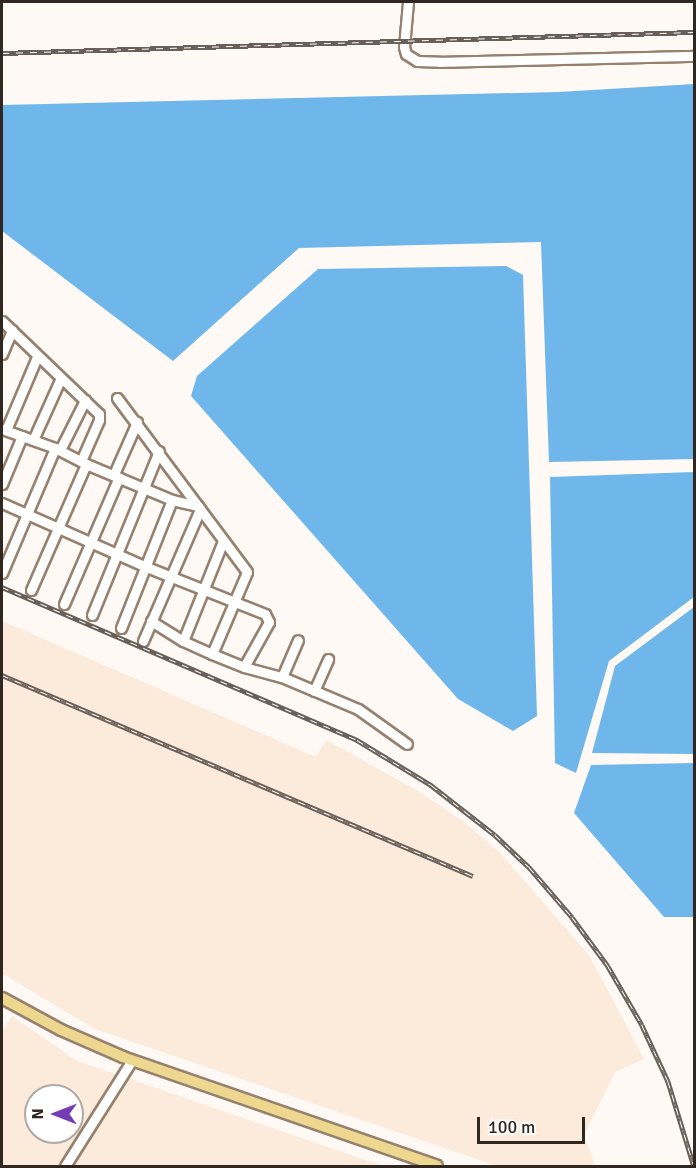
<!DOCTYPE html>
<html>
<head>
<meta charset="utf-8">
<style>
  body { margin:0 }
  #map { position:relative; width:696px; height:1168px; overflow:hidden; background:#fef9f5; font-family:Signika,sans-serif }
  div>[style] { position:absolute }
  .built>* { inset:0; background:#fceadb }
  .water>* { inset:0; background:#6fb7eb }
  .roads { filter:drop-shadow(2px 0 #96816f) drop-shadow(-2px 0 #96816f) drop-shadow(0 2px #96816f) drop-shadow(0 -2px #96816f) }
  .minor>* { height:9px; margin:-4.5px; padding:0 4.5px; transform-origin:4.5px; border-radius:4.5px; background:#fff }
  .major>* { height:10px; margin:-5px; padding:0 5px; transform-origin:5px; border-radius:5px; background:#eed88f }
  .rail>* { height:4.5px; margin-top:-2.25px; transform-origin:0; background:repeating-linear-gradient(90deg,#fff 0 7px,#675f58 0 14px); box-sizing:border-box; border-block:2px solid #675f58 }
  span { translate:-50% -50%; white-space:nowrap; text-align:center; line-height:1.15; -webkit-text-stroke:6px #fff; paint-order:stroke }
  .frame { position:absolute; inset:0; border:3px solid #302720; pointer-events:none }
  .north { position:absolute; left:24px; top:1084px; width:60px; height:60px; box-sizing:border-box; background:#fff; border:2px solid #aca9a6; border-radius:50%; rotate:270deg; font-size:16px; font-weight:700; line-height:24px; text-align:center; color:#302720 }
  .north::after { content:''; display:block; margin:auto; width:21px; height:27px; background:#753db4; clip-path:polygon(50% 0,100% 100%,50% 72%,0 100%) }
  .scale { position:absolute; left:477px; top:1117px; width:108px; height:27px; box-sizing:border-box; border:3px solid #302720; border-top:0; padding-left:8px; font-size:18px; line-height:21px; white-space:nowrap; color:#302720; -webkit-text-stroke:4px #fff; paint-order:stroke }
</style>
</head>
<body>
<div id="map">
  <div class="built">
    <i style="clip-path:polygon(2px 621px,316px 757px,326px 740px,418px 791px,464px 822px,500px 853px,589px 955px,644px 1059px,615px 1072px,584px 1135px,595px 1166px,497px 1166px,95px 1029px,2px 973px)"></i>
    <i style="clip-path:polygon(evenodd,12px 1016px,77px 1061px,383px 1166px,2px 1166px,2px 1031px,12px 1016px,36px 1096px,72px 1096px,72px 1132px,36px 1132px,36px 1096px)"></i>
  </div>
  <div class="water">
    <i style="clip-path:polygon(694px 84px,694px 459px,549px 462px,541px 242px,299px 248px,173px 361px,2px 231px,2px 105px,558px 92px)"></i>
    <i style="clip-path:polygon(506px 266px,523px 275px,537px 716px,513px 731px,458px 699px,191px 396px,197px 376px,318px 269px)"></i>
    <i style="clip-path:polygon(694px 472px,694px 597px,609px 661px,576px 773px,555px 763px,550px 477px)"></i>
    <i style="clip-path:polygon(694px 607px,694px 754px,592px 753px,615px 666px)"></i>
    <i style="clip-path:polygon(694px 763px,694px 917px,664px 917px,574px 813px,591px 765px)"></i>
  </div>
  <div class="roads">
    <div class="minor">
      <i style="left:408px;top:2px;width:45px;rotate:95.1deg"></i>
      <i style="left:404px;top:47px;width:7px;rotate:74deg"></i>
      <i style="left:406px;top:54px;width:13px;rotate:32deg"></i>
      <i style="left:417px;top:61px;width:23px;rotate:2deg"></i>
      <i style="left:440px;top:62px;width:254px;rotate:-1.4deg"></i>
      <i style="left:2px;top:321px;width:134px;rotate:43.8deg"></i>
      <i style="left:99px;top:414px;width:6px;rotate:90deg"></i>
      <i style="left:99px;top:420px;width:45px;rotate:113.7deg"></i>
      <i style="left:2px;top:354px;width:26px;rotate:-67deg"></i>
      <i style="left:117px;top:398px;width:217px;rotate:53.2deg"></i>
      <i style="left:247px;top:572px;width:89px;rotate:113.1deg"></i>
      <i style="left:2px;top:429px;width:56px;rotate:19.7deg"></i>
      <i style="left:55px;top:448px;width:35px;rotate:27deg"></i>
      <i style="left:86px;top:464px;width:93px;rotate:22.7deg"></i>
      <i style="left:172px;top:500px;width:27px;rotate:13deg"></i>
      <i style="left:6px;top:430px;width:79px;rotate:-67deg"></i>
      <i style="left:33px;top:440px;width:66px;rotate:-65.8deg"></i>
      <i style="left:60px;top:450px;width:56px;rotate:-63.4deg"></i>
      <i style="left:114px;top:474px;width:57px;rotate:-66.1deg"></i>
      <i style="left:2px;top:484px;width:52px;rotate:-67.4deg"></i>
      <i style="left:2px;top:503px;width:155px;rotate:23.9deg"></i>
      <i style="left:144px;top:566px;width:130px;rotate:21.6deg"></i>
      <i style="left:265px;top:614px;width:9px;rotate:63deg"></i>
      <i style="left:269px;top:622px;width:51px;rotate:119.1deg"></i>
      <i style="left:2px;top:573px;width:136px;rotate:-67deg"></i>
      <i style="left:31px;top:590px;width:137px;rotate:-66.4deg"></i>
      <i style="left:64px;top:604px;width:138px;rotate:-66.6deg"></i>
      <i style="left:92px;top:615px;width:177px;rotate:-67.8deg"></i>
      <i style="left:151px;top:621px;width:38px;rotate:32deg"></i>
      <i style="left:183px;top:641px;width:32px;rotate:24deg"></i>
      <i style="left:212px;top:654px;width:35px;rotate:22deg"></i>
      <i style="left:244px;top:667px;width:39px;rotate:15deg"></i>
      <i style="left:282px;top:677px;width:82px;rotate:22.8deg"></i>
      <i style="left:358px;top:709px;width:60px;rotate:35.5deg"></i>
      <i style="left:121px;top:628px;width:138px;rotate:-68.3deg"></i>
      <i style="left:143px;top:641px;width:144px;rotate:-66.6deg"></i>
      <i style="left:183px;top:641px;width:108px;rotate:-68.2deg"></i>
      <i style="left:282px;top:677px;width:40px;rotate:-66.6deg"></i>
      <i style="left:314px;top:691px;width:35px;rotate:-66deg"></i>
      <i style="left:65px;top:1166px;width:125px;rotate:-57.7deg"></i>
    </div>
    <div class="major">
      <i style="left:2px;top:998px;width:67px;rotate:28.5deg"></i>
      <i style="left:61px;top:1030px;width:68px;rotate:23.5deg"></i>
      <i style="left:123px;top:1057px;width:332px;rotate:19.1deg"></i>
    </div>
  </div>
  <div class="rail">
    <i style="left:2px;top:53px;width:692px;rotate:-1.74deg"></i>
    <i style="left:2px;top:587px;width:387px;rotate:23.3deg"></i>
    <i style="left:357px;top:740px;width:87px;rotate:31.3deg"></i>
    <i style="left:431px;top:785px;width:81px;rotate:38deg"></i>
    <i style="left:495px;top:835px;width:47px;rotate:43.3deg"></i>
    <i style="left:529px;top:867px;width:66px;rotate:49.3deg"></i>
    <i style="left:572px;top:917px;width:61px;rotate:53.7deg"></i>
    <i style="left:608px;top:966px;width:68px;rotate:60deg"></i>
    <i style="left:642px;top:1025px;width:62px;rotate:65.1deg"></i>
    <i style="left:668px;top:1081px;width:89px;rotate:73deg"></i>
    <i style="left:2px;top:675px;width:512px;rotate:23.11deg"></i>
  </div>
  <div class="frame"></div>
  <div class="north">N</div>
  <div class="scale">100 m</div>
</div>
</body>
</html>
